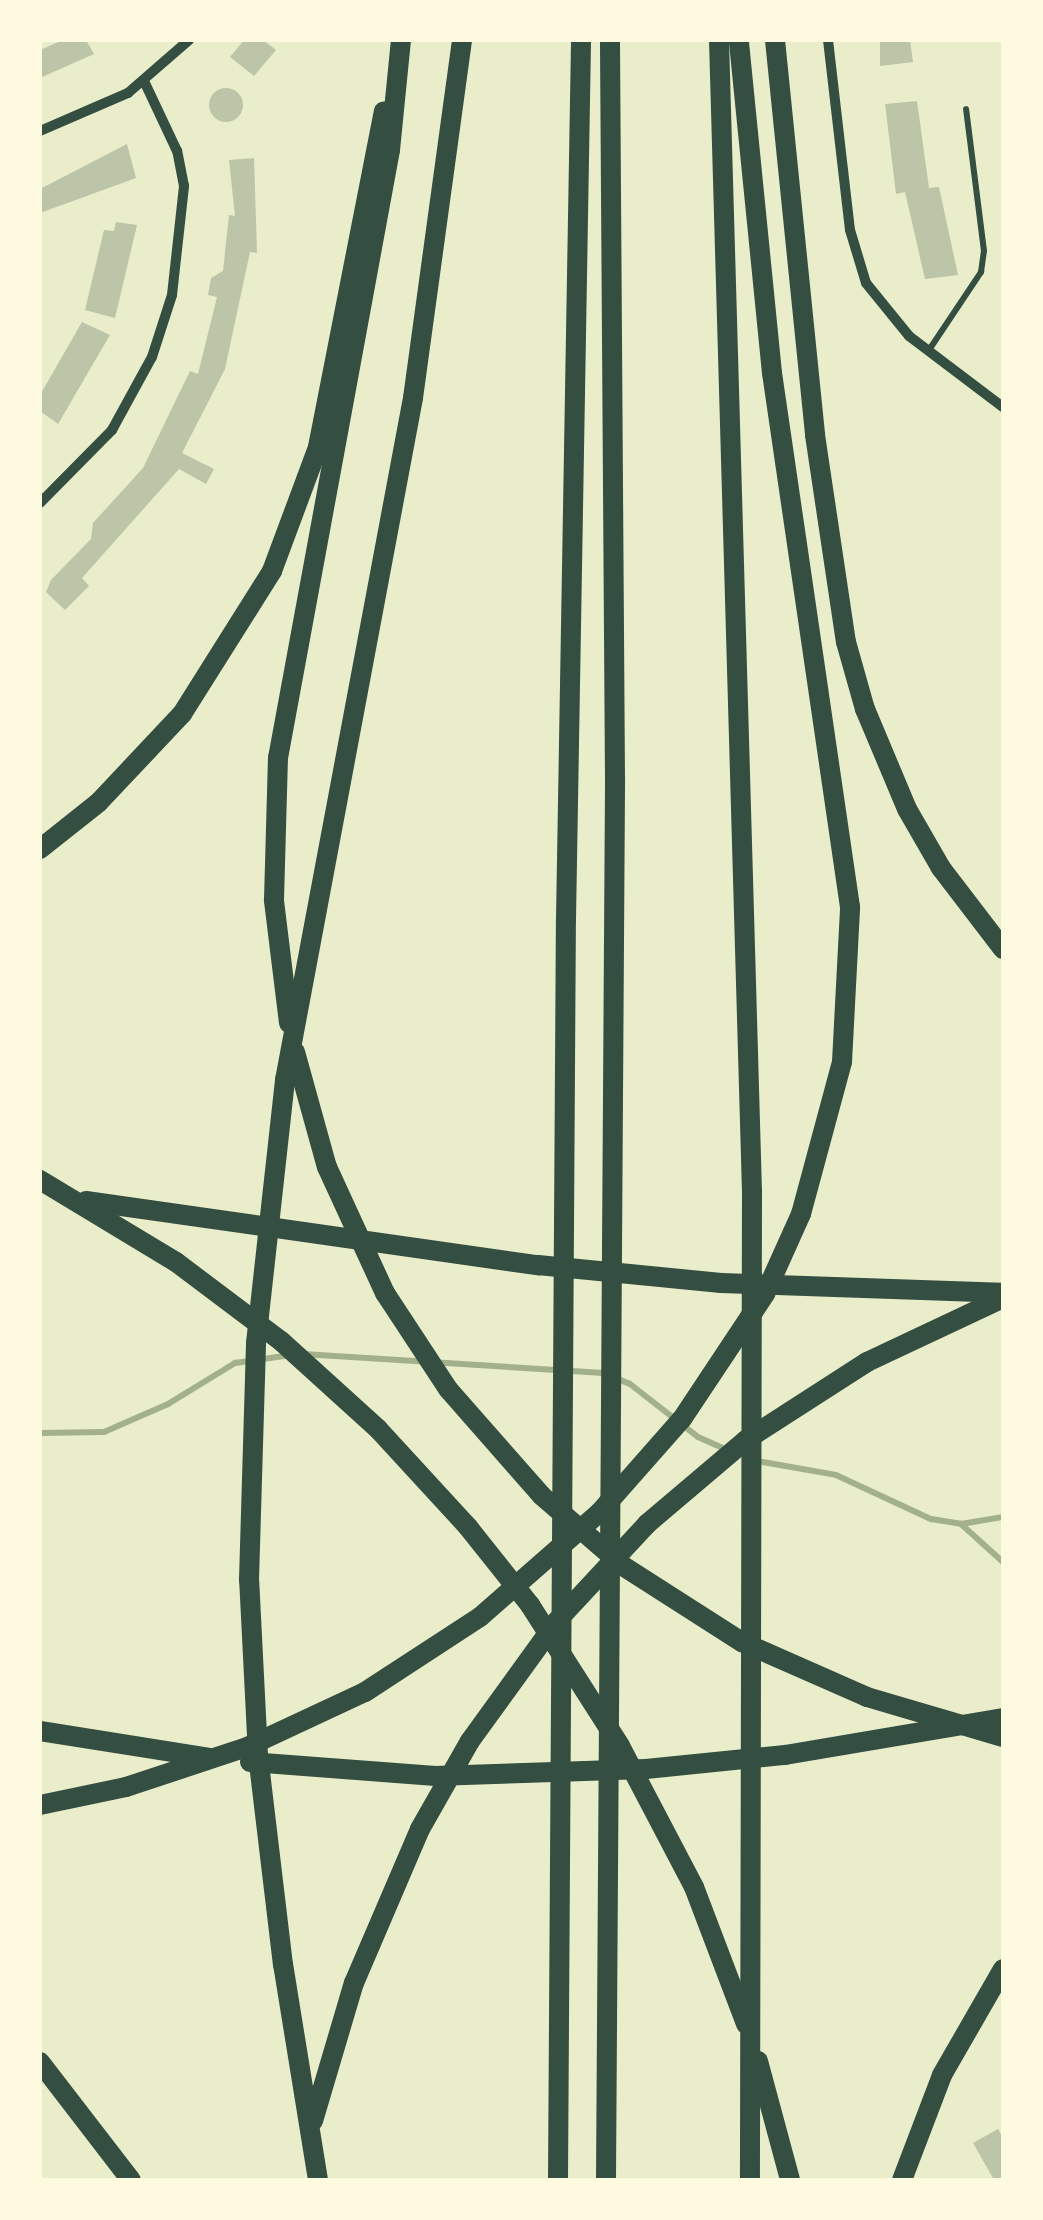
<!DOCTYPE html>
<html>
<head>
<meta charset="utf-8">
<style>
  body { margin:0 }
  #map { position:relative; width:1043px; height:2220px; overflow:hidden; background:#e9edc9; font-family:"IBM Plex Sans",sans-serif }
  div>[style] { position:absolute }
  .stream>* { height:6px; margin:-3px; padding:0 3px; transform-origin:3px; border-radius:3px; background:#a3b18a }
  .building>* { inset:0; background:#bcc5a7 }
  .round { border-radius:50% }
  .service>* { height:6px; margin:-3px; padding:0 3px; transform-origin:3px; border-radius:3px; background:#344e41 }
  .minor>* { height:10px; margin:-5px; padding:0 5px; transform-origin:5px; border-radius:5px; background:#344e41 }
  .motorway>* { height:20px; margin:-10px; padding:0 10px; transform-origin:10px; border-radius:10px; background:#344e41 }
  span { translate:-50% -50%; white-space:nowrap; text-align:center; line-height:1.15; -webkit-text-stroke:8px #fefae0; paint-order:stroke }
  .frame { position:absolute; inset:0; border:42px solid #fefae0; pointer-events:none }
</style>
</head>
<body>
<div id="map">
  <div class="stream">
    <i style="left:303px;top:1354px;width:301px;rotate:3.6deg"></i>
    <i style="left:603px;top:1373px;width:29px;rotate:22deg"></i>
    <i style="left:630px;top:1384px;width:86px;rotate:37.9deg"></i>
    <i style="left:698px;top:1437px;width:32px;rotate:24deg"></i>
    <i style="left:40px;top:1433px;width:64px;rotate:-0.9deg"></i>
    <i style="left:104px;top:1432px;width:70px;rotate:-23.6deg"></i>
    <i style="left:168px;top:1404px;width:79px;rotate:-31.5deg"></i>
    <i style="left:235px;top:1363px;width:57px;rotate:-8.1deg"></i>
    <i style="left:757px;top:1461px;width:80px;rotate:10deg"></i>
    <i style="left:836px;top:1475px;width:105px;rotate:24.9deg"></i>
    <i style="left:931px;top:1519px;width:30px;rotate:9deg"></i>
    <i style="left:961px;top:1524px;width:43px;rotate:-9.5deg"></i>
    <i style="left:961px;top:1524px;width:57px;rotate:42.1deg"></i>
  </div>
  <div class="building">
    <i style="clip-path:polygon(63px 40px,86px 40px,94px 54px,40px 78px,40px 50px)"></i>
    <i style="clip-path:polygon(244px 40px,263px 40px,276px 50px,254px 76px,230px 57px)"></i>
    <i style="clip-path:polygon(880px 40px,910px 40px,913px 62px,880px 66px)"></i>
    <i class="round" style="left:209px;top:88px;width:34px;height:34px"></i>
    <i style="clip-path:polygon(917px 101px,929px 188px,939px 187px,958px 275px,925px 279px,905px 192px,896px 194px,885px 104px)"></i>
    <i style="clip-path:polygon(127px 144px,136px 178px,40px 213px,40px 189px)"></i>
    <i style="clip-path:polygon(254px 158px,257px 253px,250px 252px,225px 369px,182px 453px,214px 469px,206px 484px,179px 469px,82px 578px,89px 586px,65px 610px,46px 592px,51px 580px,91px 539px,93px 523px,143px 468px,190px 371px,198px 374px,217px 297px,208px 295px,211px 278px,223px 271px,229px 215px,235px 216px,229px 160px)"></i>
    <i style="clip-path:polygon(116px 222px,137px 225px,115px 318px,85px 310px,104px 230px,114px 231px)"></i>
    <i style="clip-path:polygon(82px 322px,110px 335px,58px 424px,40px 411px,40px 395px)"></i>
    <i style="clip-path:polygon(998px 2129px,1003px 2138px,1003px 2180px,994px 2180px,973px 2143px)"></i>
  </div>
  <div class="service">
    <i style="left:929px;top:350px;width:94px;rotate:-56.3deg"></i>
    <i style="left:981px;top:272px;width:21px;rotate:-82deg"></i>
    <i style="left:984px;top:251px;width:143px;rotate:-97.2deg"></i>
  </div>
  <div class="minor">
    <i style="left:828px;top:40px;width:191px;rotate:83.4deg"></i>
    <i style="left:850px;top:230px;width:55px;rotate:73.2deg"></i>
    <i style="left:866px;top:283px;width:68px;rotate:50.9deg"></i>
    <i style="left:909px;top:336px;width:118px;rotate:37.1deg"></i>
    <i style="left:40px;top:131px;width:96px;rotate:-23.4deg"></i>
    <i style="left:128px;top:93px;width:81px;rotate:-41deg"></i>
    <i style="left:40px;top:503px;width:103px;rotate:-45.4deg"></i>
    <i style="left:112px;top:430px;width:83px;rotate:-61.3deg"></i>
    <i style="left:152px;top:357px;width:65px;rotate:-72.1deg"></i>
    <i style="left:172px;top:295px;width:110px;rotate:-83.7deg"></i>
    <i style="left:184px;top:186px;width:36px;rotate:-101deg"></i>
    <i style="left:177px;top:151px;width:77px;rotate:-115.2deg"></i>
  </div>
  <div class="motorway">
    <i style="left:719px;top:40px;width:1151px;rotate:88.36deg"></i>
    <i style="left:752px;top:1191px;width:989px;rotate:90.12deg"></i>
    <i style="left:775px;top:40px;width:397px;rotate:84.2deg"></i>
    <i style="left:815px;top:435px;width:209px;rotate:81.5deg"></i>
    <i style="left:846px;top:642px;width:70px;rotate:74.2deg"></i>
    <i style="left:865px;top:709px;width:108px;rotate:67.2deg"></i>
    <i style="left:907px;top:809px;width:68px;rotate:60deg"></i>
    <i style="left:941px;top:868px;width:102px;rotate:52.6deg"></i>
    <i style="left:40px;top:849px;width:75px;rotate:-38.5deg"></i>
    <i style="left:99px;top:802px;width:121px;rotate:-46.7deg"></i>
    <i style="left:182px;top:714px;width:169px;rotate:-57.8deg"></i>
    <i style="left:272px;top:571px;width:132px;rotate:-69.6deg"></i>
    <i style="left:318px;top:447px;width:342px;rotate:-78.9deg"></i>
    <i style="left:289px;top:1023px;width:124px;rotate:-97deg"></i>
    <i style="left:274px;top:900px;width:142px;rotate:-88.4deg"></i>
    <i style="left:278px;top:758px;width:618px;rotate:-79.56deg"></i>
    <i style="left:390px;top:150px;width:111px;rotate:-84.3deg"></i>
    <i style="left:295px;top:1052px;width:119px;rotate:74.5deg"></i>
    <i style="left:327px;top:1167px;width:139px;rotate:65.3deg"></i>
    <i style="left:385px;top:1293px;width:115px;rotate:56.7deg"></i>
    <i style="left:448px;top:1389px;width:142px;rotate:48.7deg"></i>
    <i style="left:542px;top:1496px;width:107px;rotate:40.8deg"></i>
    <i style="left:623px;top:1566px;width:141px;rotate:32.6deg"></i>
    <i style="left:742px;top:1642px;width:137px;rotate:23.7deg"></i>
    <i style="left:867px;top:1697px;width:142px;rotate:16.4deg"></i>
    <i style="left:40px;top:1180px;width:159px;rotate:31.1deg"></i>
    <i style="left:176px;top:1262px;width:131px;rotate:37deg"></i>
    <i style="left:281px;top:1341px;width:131px;rotate:42.2deg"></i>
    <i style="left:378px;top:1429px;width:133px;rotate:47.4deg"></i>
    <i style="left:468px;top:1527px;width:100px;rotate:51.5deg"></i>
    <i style="left:530px;top:1605px;width:167px;rotate:57.4deg"></i>
    <i style="left:620px;top:1746px;width:159px;rotate:62.3deg"></i>
    <i style="left:694px;top:1887px;width:147px;rotate:69.2deg"></i>
    <i style="left:86px;top:1201px;width:457px;rotate:8.1deg"></i>
    <i style="left:538px;top:1265px;width:184px;rotate:5.6deg"></i>
    <i style="left:721px;top:1283px;width:280px;rotate:2deg"></i>
    <i style="left:40px;top:1731px;width:173px;rotate:9deg"></i>
    <i style="left:250px;top:1762px;width:186px;rotate:4.3deg"></i>
    <i style="left:435px;top:1776px;width:211px;rotate:-1.9deg"></i>
    <i style="left:646px;top:1769px;width:140px;rotate:-5.8deg"></i>
    <i style="left:785px;top:1755px;width:221px;rotate:-9.6deg"></i>
    <i style="left:40px;top:1805px;width:88px;rotate:-11.8deg"></i>
    <i style="left:126px;top:1787px;width:127px;rotate:-18.3deg"></i>
    <i style="left:247px;top:1747px;width:130px;rotate:-25deg"></i>
    <i style="left:365px;top:1692px;width:137px;rotate:-33.1deg"></i>
    <i style="left:480px;top:1617px;width:158px;rotate:-41.2deg"></i>
    <i style="left:599px;top:1513px;width:125px;rotate:-48.6deg"></i>
    <i style="left:682px;top:1419px;width:150px;rotate:-56.4deg"></i>
    <i style="left:765px;top:1294px;width:88px;rotate:-65.8deg"></i>
    <i style="left:801px;top:1214px;width:157px;rotate:-74.9deg"></i>
    <i style="left:842px;top:1062px;width:155px;rotate:-87deg"></i>
    <i style="left:850px;top:907px;width:540px;rotate:-98.31deg"></i>
    <i style="left:772px;top:373px;width:335px;rotate:-95.7deg"></i>
    <i style="left:758px;top:2061px;width:123px;rotate:74.9deg"></i>
    <i style="left:40px;top:2062px;width:149px;rotate:52.4deg"></i>
    <i style="left:313px;top:2121px;width:144px;rotate:-73.5deg"></i>
    <i style="left:354px;top:1983px;width:168px;rotate:-66.8deg"></i>
    <i style="left:420px;top:1829px;width:101px;rotate:-60.4deg"></i>
    <i style="left:470px;top:1741px;width:147px;rotate:-54.1deg"></i>
    <i style="left:556px;top:1622px;width:134px;rotate:-47.1deg"></i>
    <i style="left:647px;top:1524px;width:130px;rotate:-40.3deg"></i>
    <i style="left:746px;top:1440px;width:144px;rotate:-32.8deg"></i>
    <i style="left:867px;top:1362px;width:150px;rotate:-25.2deg"></i>
    <i style="left:318px;top:2180px;width:218px;rotate:-99.2deg"></i>
    <i style="left:283px;top:1965px;width:211px;rotate:-96.8deg"></i>
    <i style="left:258px;top:1755px;width:175px;rotate:-92.9deg"></i>
    <i style="left:249px;top:1580px;width:237px;rotate:-88.3deg"></i>
    <i style="left:256px;top:1343px;width:265px;rotate:-83.7deg"></i>
    <i style="left:285px;top:1080px;width:694px;rotate:-79.37deg"></i>
    <i style="left:413px;top:398px;width:361px;rotate:-82.2deg"></i>
    <i style="left:558px;top:2180px;width:1261px;rotate:-89.64deg"></i>
    <i style="left:566px;top:919px;width:879px;rotate:-89.02deg"></i>
    <i style="left:606px;top:2180px;width:1400px;rotate:-89.63deg"></i>
    <i style="left:615px;top:780px;width:740px;rotate:-90.39deg"></i>
    <i style="left:902px;top:2180px;width:112px;rotate:-69.1deg"></i>
    <i style="left:942px;top:2075px;width:122px;rotate:-60.1deg"></i>
  </div>
  <div class="frame"></div>
</div>
</body>
</html>
